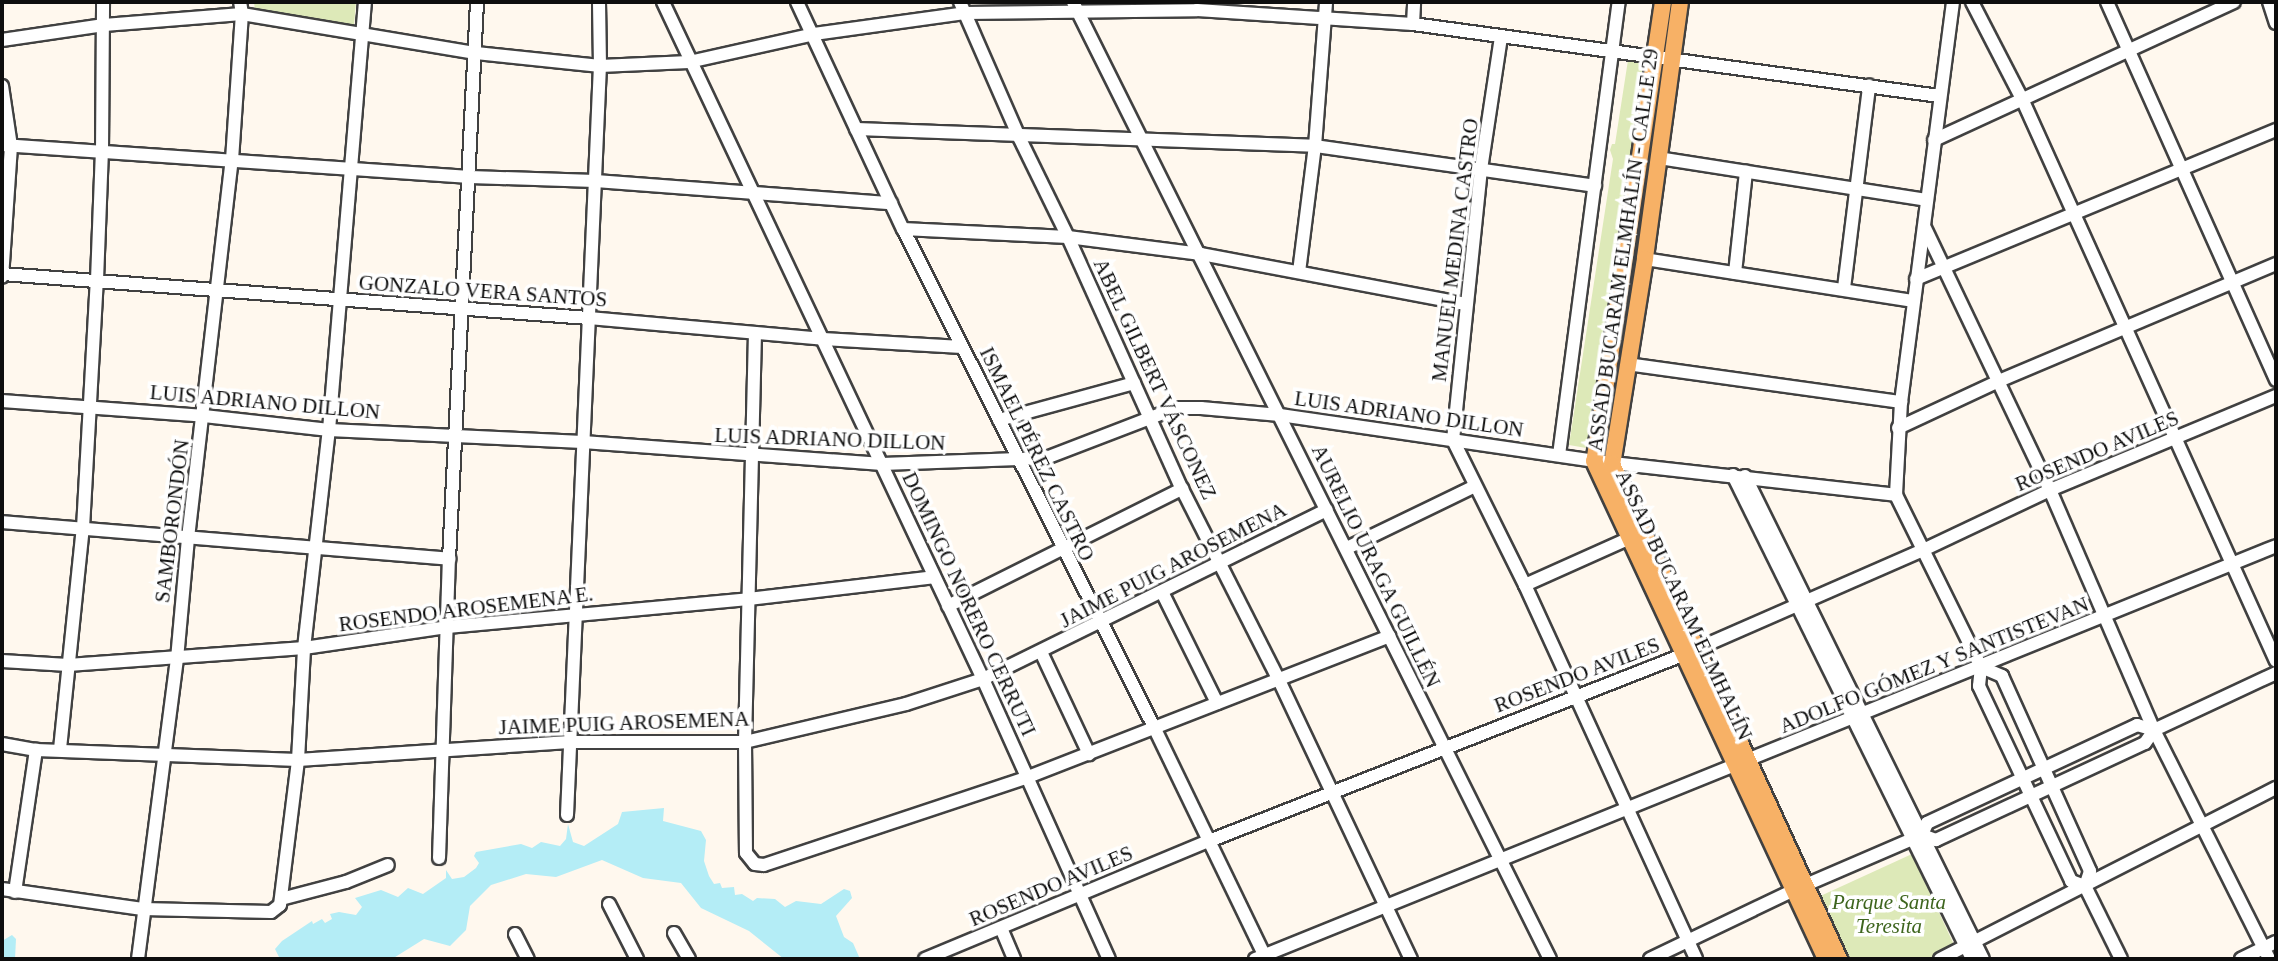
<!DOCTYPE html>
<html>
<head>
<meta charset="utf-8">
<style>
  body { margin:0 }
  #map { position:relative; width:2278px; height:961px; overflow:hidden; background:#fff8ee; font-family:"Times New Roman",serif }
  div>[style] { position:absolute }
  .green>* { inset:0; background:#dde9b8 }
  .water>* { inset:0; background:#b4edf6 }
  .roads { filter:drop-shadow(2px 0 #414141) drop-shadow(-2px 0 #414141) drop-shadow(0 2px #414141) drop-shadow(0 -2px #414141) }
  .minor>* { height:12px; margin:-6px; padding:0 6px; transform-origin:6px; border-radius:6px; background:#fff }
  .major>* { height:16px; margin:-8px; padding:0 8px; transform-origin:8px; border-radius:8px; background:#f7b166 }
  span { translate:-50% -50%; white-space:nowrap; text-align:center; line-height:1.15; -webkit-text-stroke:7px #fff; paint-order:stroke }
  .street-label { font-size:21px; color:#0e0e0e }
  .park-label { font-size:21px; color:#3e651e; font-style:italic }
  .frame { position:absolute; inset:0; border:4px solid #0e0e0e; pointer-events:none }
</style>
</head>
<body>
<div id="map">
  <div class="green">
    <i style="clip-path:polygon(254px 2px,356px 2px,354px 25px,255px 11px)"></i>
    <i style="clip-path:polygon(1628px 60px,1651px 62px,1592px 449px,1569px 445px,1613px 159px,1610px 150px,1612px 144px,1615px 144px)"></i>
    <i style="clip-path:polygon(1912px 854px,1955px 947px,1929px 959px,1845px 959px,1816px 898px)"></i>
  </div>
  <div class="water">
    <i style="clip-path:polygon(664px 808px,663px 821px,701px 831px,706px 840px,704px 861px,709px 876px,714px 884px,720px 883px,722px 888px,734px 887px,735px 895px,742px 894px,753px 901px,757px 898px,775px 899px,785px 907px,796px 901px,821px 904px,844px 889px,850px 891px,852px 898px,836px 916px,844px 937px,853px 943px,860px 959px,784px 959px,749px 931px,701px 908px,681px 883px,643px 878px,602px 860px,556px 877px,526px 874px,491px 885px,470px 906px,466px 930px,450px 946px,424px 939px,392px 959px,280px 959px,275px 949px,282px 941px,312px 921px,313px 924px,322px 919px,325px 923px,332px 919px,330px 914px,339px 912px,356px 915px,362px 907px,355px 898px,381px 890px,398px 897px,408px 888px,423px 894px,446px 878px,446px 870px,452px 879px,464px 877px,476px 868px,479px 863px,474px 856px,476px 852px,521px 844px,532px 848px,541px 842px,560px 846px,566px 839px,568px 824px,573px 842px,584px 846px,618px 824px,622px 812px)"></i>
    <i style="clip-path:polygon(12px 935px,16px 939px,15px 959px,2px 959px,2px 941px)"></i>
  </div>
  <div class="roads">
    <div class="minor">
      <i style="left:663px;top:2px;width:749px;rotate:64.7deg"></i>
      <i style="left:983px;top:679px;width:307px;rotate:65.8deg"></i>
      <i style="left:797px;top:2px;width:251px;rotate:65deg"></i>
      <i style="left:903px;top:229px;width:558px;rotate:63.25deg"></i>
      <i style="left:1154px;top:727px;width:258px;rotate:64.2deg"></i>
      <i style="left:960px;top:2px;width:147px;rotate:66.4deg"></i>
      <i style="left:1019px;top:137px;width:111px;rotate:63.9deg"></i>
      <i style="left:1068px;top:237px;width:277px;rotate:65.7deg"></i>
      <i style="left:1182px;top:489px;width:212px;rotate:63.1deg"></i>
      <i style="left:1278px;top:678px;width:311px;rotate:64.7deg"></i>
      <i style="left:1073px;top:2px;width:1069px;rotate:63.51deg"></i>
      <i style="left:1953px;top:2px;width:403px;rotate:97.4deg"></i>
      <i style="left:1901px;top:402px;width:93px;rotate:93.1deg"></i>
      <i style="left:1896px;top:495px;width:192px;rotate:63.7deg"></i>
      <i style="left:1981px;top:667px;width:19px;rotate:96deg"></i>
      <i style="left:1979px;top:686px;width:216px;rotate:64.7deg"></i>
      <i style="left:2071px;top:881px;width:15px;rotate:20deg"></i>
      <i style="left:1972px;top:2px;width:111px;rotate:62.7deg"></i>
      <i style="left:2023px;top:101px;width:614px;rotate:65.69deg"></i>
      <i style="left:2107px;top:2px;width:414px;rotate:65.9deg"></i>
      <i style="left:2269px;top:2px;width:22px;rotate:72deg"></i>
      <i style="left:1413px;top:24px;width:22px;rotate:-87deg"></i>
      <i style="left:1501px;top:37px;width:134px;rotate:98.6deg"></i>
      <i style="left:1481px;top:169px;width:272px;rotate:95.9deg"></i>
      <i style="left:1453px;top:440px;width:162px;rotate:63.6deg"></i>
      <i style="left:1525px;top:585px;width:411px;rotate:65.4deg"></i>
      <i style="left:2px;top:40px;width:103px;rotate:-8.4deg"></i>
      <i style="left:104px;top:25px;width:138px;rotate:-4.6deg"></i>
      <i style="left:242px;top:14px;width:237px;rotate:9.5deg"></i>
      <i style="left:476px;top:53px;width:125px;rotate:6deg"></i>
      <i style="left:600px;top:66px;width:89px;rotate:-2.6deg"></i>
      <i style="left:689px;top:62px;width:128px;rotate:-12.6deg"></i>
      <i style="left:814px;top:34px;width:152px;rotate:-7.9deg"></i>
      <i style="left:965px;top:13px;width:232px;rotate:-0.7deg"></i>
      <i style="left:1197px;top:10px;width:216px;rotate:3.7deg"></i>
      <i style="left:1413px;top:24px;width:531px;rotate:7.79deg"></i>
      <i style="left:2px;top:86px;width:61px;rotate:81.5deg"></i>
      <i style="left:11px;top:146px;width:131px;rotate:93.9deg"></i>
      <i style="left:856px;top:129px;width:459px;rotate:2.1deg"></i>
      <i style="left:1315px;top:146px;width:283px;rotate:8.1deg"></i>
      <i style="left:1934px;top:140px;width:330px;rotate:-24.7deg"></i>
      <i style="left:2px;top:145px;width:469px;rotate:3.9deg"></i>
      <i style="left:470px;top:177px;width:125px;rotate:1.8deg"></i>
      <i style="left:595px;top:181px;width:297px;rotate:4.3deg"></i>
      <i style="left:1659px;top:158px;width:271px;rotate:8.9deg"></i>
      <i style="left:1925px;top:228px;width:290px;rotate:64.5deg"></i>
      <i style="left:2050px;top:490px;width:262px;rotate:66.6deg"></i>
      <i style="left:2154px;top:730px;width:256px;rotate:63.3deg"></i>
      <i style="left:903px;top:229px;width:165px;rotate:2.8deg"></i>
      <i style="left:1068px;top:237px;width:134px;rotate:7.3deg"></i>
      <i style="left:1201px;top:254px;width:270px;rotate:10.7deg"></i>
      <i style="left:1645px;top:259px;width:271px;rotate:8.9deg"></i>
      <i style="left:1299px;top:272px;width:127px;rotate:-82.8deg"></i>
      <i style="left:1315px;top:146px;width:144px;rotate:-85.6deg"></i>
      <i style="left:1735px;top:273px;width:102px;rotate:-83.8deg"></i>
      <i style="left:2px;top:274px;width:589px;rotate:4.29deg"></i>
      <i style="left:589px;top:318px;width:235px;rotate:5.1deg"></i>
      <i style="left:823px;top:339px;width:139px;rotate:3.3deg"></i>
      <i style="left:1916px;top:279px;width:390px;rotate:-22.5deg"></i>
      <i style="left:1844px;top:288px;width:204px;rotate:-82.9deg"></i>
      <i style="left:755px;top:333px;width:409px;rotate:91.4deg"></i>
      <i style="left:745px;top:742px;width:111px;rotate:89.5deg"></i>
      <i style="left:746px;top:853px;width:14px;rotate:51deg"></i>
      <i style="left:755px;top:864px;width:9px;rotate:6deg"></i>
      <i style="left:764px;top:865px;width:278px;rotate:-18.4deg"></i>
      <i style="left:1028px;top:777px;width:388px;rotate:-21.3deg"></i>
      <i style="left:1627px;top:364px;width:277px;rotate:7.9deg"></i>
      <i style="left:2px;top:401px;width:203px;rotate:4.2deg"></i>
      <i style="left:204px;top:416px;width:126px;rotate:6.4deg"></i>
      <i style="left:329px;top:430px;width:254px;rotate:2.7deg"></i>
      <i style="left:583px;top:442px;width:300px;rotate:4.2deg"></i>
      <i style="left:882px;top:464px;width:164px;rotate:-2.1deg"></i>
      <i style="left:1046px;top:458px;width:139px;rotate:-21deg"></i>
      <i style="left:1176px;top:408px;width:25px"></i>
      <i style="left:1201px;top:408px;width:79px;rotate:5.1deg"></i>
      <i style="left:1280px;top:415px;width:317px;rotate:8.3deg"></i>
      <i style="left:1594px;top:461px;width:304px;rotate:6.4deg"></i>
      <i style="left:999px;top:420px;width:140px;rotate:-15.3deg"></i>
      <i style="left:1898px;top:428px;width:111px;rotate:-25deg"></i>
      <i style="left:1999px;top:381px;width:301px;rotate:-22.9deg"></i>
      <i style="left:1559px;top:455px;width:457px;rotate:-82.5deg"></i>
      <i style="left:1733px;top:475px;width:540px;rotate:63.72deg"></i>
      <i style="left:1745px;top:476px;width:538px;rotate:63.77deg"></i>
      <i style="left:2px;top:522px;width:449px;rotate:4.7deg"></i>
      <i style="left:1347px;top:548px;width:142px;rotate:-25.8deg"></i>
      <i style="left:1525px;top:585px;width:115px;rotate:-24.1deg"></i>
      <i style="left:1162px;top:592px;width:124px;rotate:63.6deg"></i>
      <i style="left:948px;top:606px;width:262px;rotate:-26.6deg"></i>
      <i style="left:1041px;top:652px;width:113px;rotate:64.8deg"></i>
      <i style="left:2px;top:661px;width:66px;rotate:3.5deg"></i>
      <i style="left:68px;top:665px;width:237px;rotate:-4.1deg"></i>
      <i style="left:304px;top:648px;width:146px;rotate:-8.3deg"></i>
      <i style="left:448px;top:627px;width:301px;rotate:-5.3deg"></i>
      <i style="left:748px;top:599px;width:187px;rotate:-6.7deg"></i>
      <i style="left:1981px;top:667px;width:23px;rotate:23deg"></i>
      <i style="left:2002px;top:676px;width:214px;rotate:65.7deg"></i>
      <i style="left:2090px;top:871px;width:16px;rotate:108deg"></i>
      <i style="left:2085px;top:886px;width:81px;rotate:63.7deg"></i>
      <i style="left:2px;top:744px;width:35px;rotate:10deg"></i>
      <i style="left:36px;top:750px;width:262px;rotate:2.2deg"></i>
      <i style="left:298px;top:760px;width:272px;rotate:-3.8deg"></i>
      <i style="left:569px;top:742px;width:176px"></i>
      <i style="left:745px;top:742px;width:165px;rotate:-13.3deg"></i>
      <i style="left:906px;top:704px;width:81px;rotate:-18deg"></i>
      <i style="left:983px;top:679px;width:383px;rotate:-26.2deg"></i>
      <i style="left:60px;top:749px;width:222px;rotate:-84.1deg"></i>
      <i style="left:83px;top:528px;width:248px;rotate:-86.8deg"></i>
      <i style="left:97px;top:280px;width:128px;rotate:-87.8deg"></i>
      <i style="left:102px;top:152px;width:150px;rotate:-89.6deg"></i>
      <i style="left:567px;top:815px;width:750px;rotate:-87.48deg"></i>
      <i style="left:600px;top:66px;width:64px;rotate:-90.9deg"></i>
      <i style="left:1922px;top:835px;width:13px;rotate:-67deg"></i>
      <i style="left:1927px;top:823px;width:232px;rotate:-25deg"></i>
      <i style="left:2137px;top:725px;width:18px;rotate:16deg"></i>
      <i style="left:439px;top:858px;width:299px;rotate:-88.1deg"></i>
      <i style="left:449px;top:559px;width:558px;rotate:-87.12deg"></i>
      <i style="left:2px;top:889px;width:142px;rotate:8.1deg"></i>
      <i style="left:143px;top:909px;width:128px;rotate:1.3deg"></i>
      <i style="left:271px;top:912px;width:11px;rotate:-38deg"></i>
      <i style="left:280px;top:905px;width:146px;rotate:-82.9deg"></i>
      <i style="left:298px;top:760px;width:112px;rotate:-86.9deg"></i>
      <i style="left:304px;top:648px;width:219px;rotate:-83.5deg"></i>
      <i style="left:329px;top:430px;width:430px;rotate:-85.2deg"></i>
      <i style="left:15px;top:892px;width:144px;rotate:-81.6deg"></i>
      <i style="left:281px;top:899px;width:67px;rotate:-14.7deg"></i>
      <i style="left:346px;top:882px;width:45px;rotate:-22deg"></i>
      <i style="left:609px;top:904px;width:62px;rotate:63deg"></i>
      <i style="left:1001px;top:928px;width:34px;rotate:67deg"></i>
      <i style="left:674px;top:933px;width:30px;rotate:60deg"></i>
      <i style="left:515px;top:934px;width:28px;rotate:63deg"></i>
      <i style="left:138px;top:959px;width:303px;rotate:-82.6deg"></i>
      <i style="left:177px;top:659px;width:121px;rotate:-84.8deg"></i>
      <i style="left:188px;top:538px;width:381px;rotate:-83.4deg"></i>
      <i style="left:232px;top:160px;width:146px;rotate:-86.1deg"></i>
      <i style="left:242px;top:14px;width:12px;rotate:-99deg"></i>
      <i style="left:925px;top:959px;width:308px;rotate:-22.6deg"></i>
      <i style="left:1209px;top:841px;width:511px;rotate:-21.45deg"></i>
      <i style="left:1685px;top:654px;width:260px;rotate:-23.6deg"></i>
      <i style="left:1923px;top:550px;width:140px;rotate:-25.3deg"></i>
      <i style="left:2050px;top:490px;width:245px;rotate:-22.6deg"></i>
      <i style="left:1255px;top:959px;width:1101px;rotate:-22.02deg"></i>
      <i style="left:1650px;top:959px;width:160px;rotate:-25.6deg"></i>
      <i style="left:1794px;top:890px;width:139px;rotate:-23.3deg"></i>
      <i style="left:1922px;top:835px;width:15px;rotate:20deg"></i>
      <i style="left:1936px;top:840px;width:230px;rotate:-24.9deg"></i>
      <i style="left:2145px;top:743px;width:16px;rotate:-55deg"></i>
      <i style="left:2154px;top:730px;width:135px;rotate:-25deg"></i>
      <i style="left:1940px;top:959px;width:377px;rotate:-27deg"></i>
      <i style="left:2241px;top:959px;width:39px;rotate:-26deg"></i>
    </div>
    <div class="major">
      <i style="left:1663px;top:2px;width:464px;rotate:98.5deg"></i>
      <i style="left:1594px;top:461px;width:549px;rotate:65.02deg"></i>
      <i style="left:1680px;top:2px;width:259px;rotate:97.8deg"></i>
      <i style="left:1645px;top:259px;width:208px;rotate:99.1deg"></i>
      <i style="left:1612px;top:464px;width:545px;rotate:65.36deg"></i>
    </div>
  </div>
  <div class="street-label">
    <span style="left:1455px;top:250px;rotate:-83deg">MANUEL MEDINA CASTRO</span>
    <span style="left:1623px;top:250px;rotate:-82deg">ASSAD BUCARAM ELMHALÍN - CALLE 29</span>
    <span style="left:483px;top:291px;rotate:4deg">GONZALO VERA SANTOS</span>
    <span style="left:1155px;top:379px;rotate:65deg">ABEL GILBERT VÁSCONEZ</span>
    <span style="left:265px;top:402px;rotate:5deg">LUIS ADRIANO DILLON</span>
    <span style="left:1409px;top:414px;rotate:8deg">LUIS ADRIANO DILLON</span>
    <span style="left:830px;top:439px;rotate:2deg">LUIS ADRIANO DILLON</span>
    <span style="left:2097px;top:451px;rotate:-23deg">ROSENDO AVILES</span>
    <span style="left:1037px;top:454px;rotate:64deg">ISMAEL PÉREZ CASTRO</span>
    <span style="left:172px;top:521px;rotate:-83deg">SAMBORONDÓN</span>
    <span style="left:1173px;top:565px;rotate:-27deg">JAIME PUIG AROSEMENA</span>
    <span style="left:1376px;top:566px;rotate:64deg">AURELIO URAGA GUILLÉN</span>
    <span style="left:969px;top:604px;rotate:65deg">DOMINGO NORERO CERRUTI</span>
    <span style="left:1684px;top:605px;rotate:65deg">ASSAD BUCARAM ELMHALÍN</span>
    <span style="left:466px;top:609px;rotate:-7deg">ROSENDO AROSEMENA E.</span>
    <span style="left:1934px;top:665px;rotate:-22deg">ADOLFO GÓMEZ Y SANTISTEVAN</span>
    <span style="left:1577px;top:675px;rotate:-21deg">ROSENDO AVILES</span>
    <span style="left:624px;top:723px;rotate:-2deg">JAIME PUIG AROSEMENA</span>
    <span style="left:1051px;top:886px;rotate:-23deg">ROSENDO AVILES</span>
  </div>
  <div class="park-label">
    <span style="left:1889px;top:914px">Parque Santa<br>Teresita</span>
  </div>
  <div class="frame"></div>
</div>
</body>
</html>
